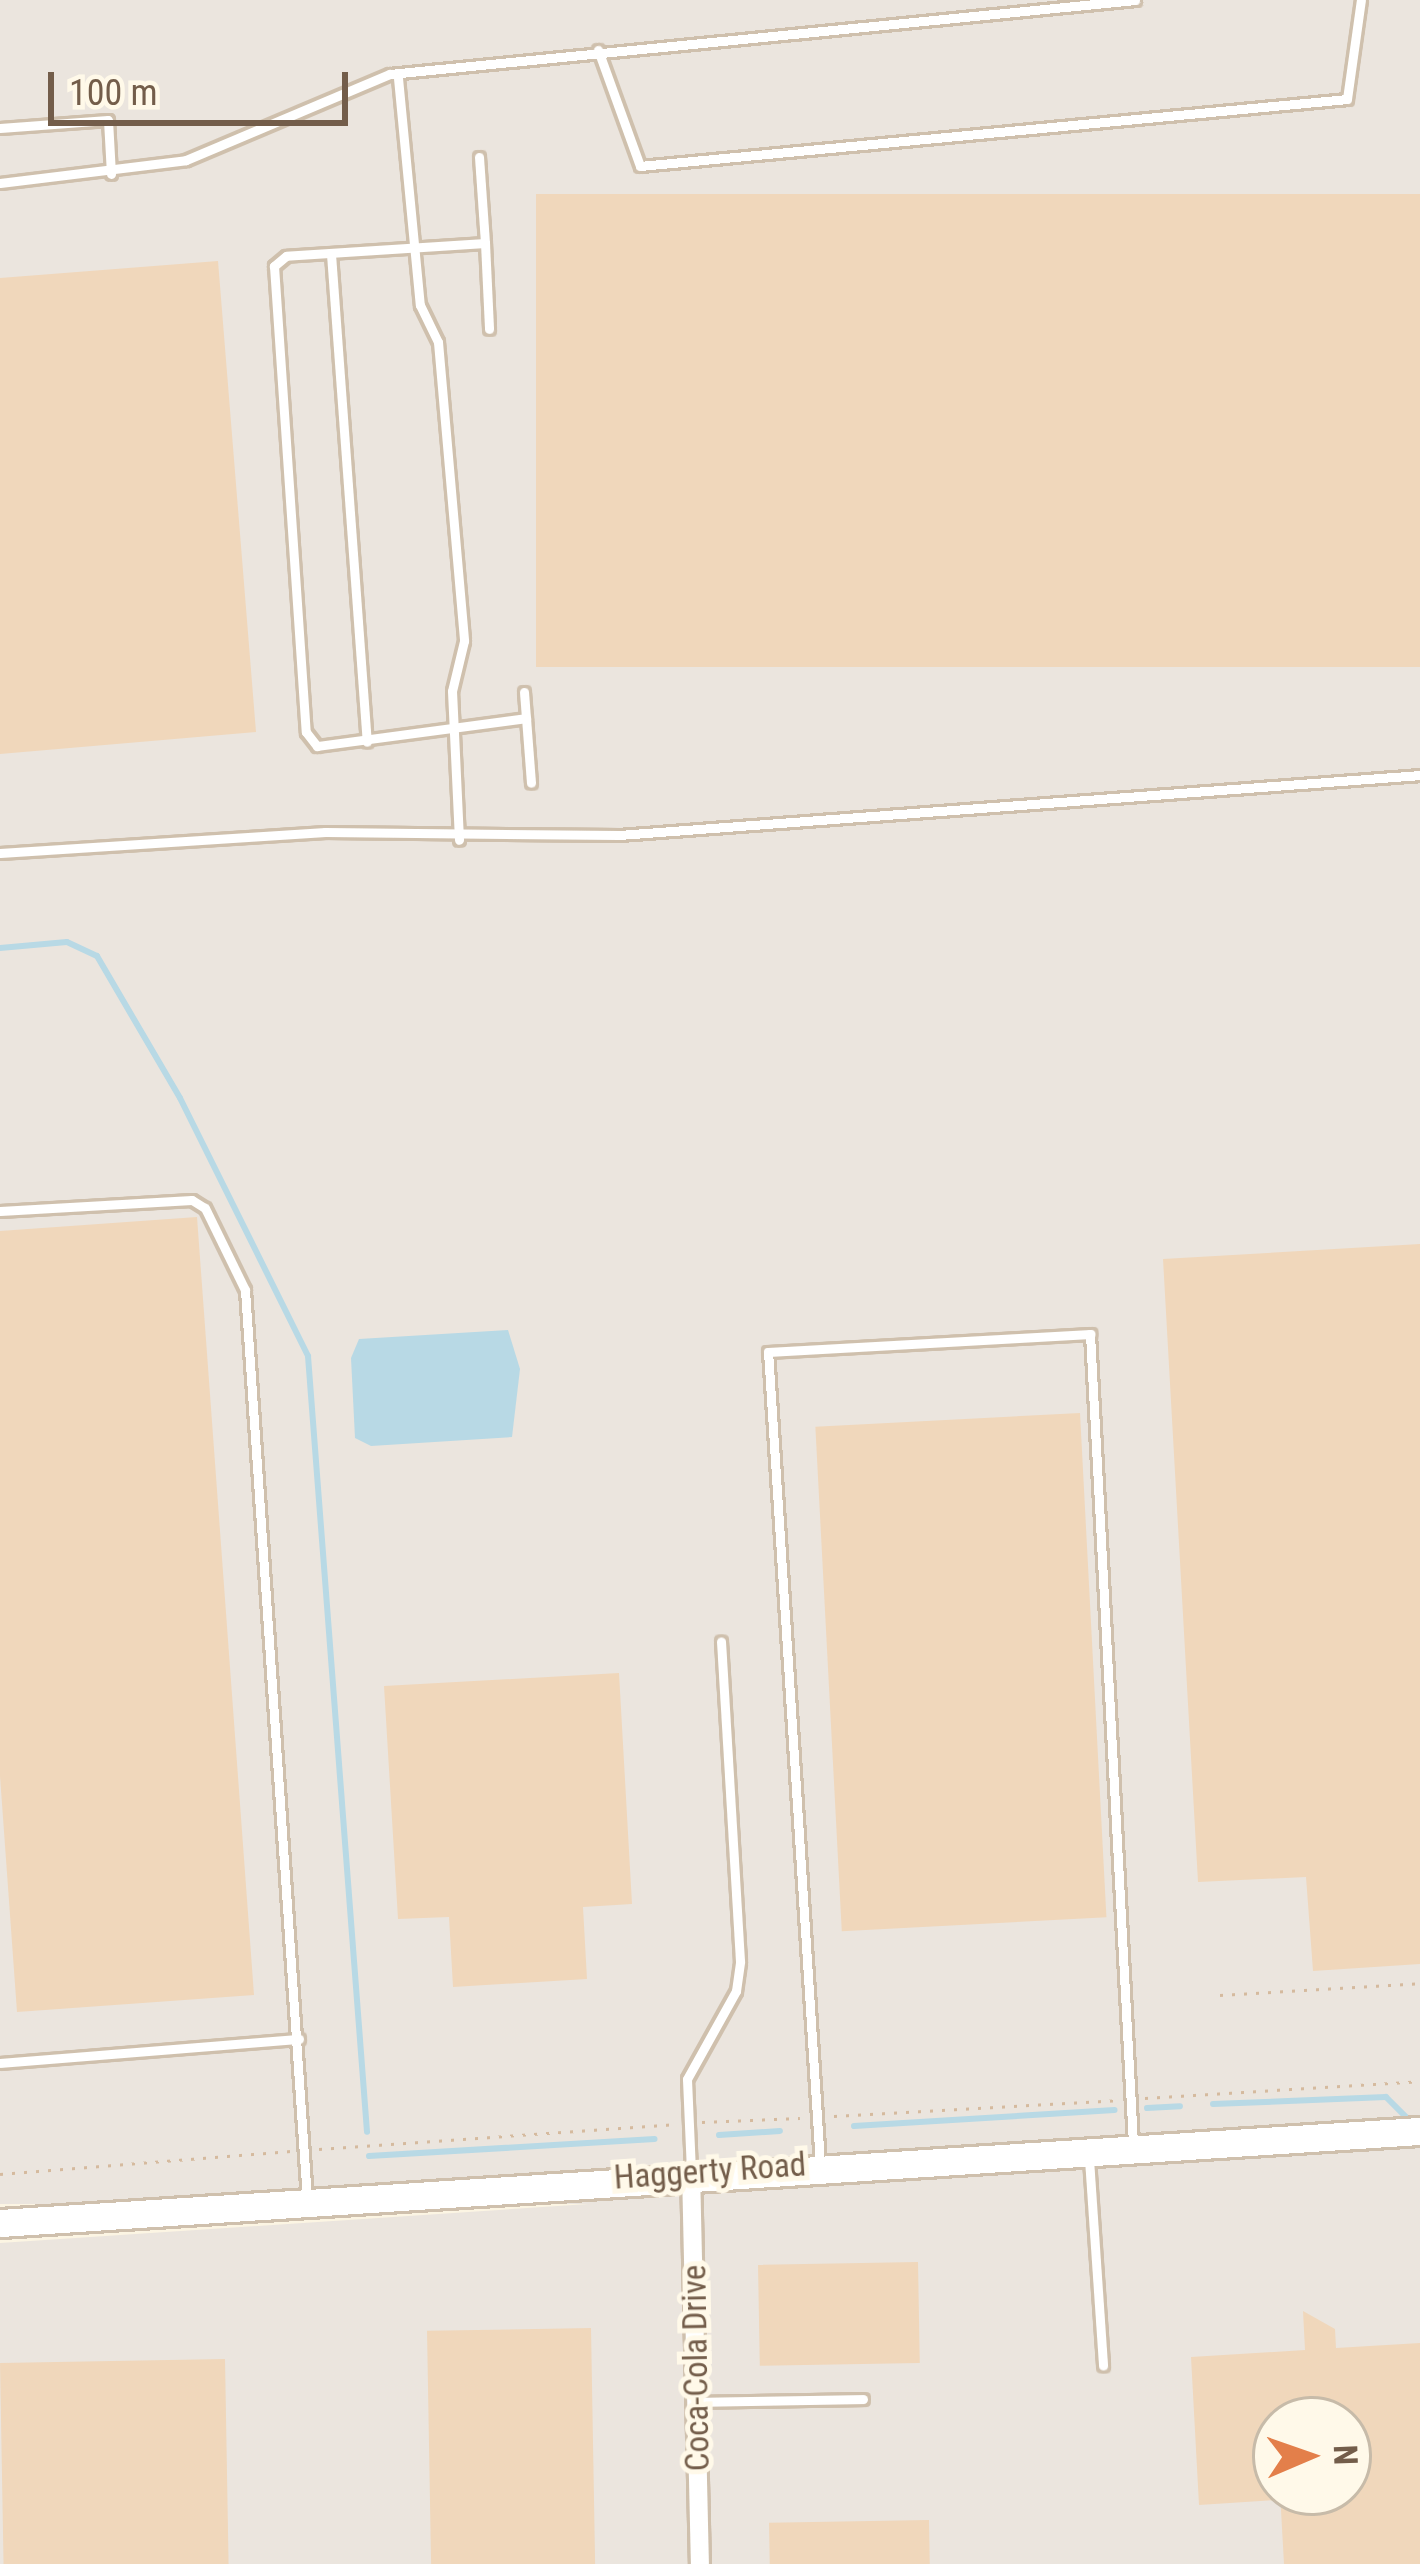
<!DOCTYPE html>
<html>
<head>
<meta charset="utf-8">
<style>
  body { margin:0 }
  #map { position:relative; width:1420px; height:2564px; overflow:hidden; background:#fcf5e3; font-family:"Roboto Condensed",sans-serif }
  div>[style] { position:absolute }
  .industrial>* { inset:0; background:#ebe5de; transform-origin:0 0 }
  .water>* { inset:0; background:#b8d9e5 }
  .stream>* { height:6px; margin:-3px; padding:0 3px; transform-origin:3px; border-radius:3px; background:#b8d9e5 }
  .building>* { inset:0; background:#f0d7bb; transform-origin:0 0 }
  .path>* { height:3px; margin-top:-1.5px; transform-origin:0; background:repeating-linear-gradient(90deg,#d5ba9e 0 3px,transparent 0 12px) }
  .roads { filter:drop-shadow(3px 0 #cfc0ad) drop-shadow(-3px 0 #cfc0ad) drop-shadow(0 3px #cfc0ad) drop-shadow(0 -3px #cfc0ad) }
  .lane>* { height:9px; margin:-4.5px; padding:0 4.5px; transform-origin:4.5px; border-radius:4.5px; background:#fff }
  .street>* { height:18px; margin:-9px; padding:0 9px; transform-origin:9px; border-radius:9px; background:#fff }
  .secondary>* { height:27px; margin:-13.5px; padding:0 13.5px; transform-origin:13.5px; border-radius:13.5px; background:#fff }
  span { translate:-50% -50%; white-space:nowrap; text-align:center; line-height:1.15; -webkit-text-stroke:10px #fff9e9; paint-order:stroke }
  .street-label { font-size:33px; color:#735d4a }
  .north { position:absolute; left:1252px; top:2396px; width:120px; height:120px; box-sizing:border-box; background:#fff9e9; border:3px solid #c7bba9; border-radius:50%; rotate:88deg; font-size:33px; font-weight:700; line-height:48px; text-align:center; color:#735d4a }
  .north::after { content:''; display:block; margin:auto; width:42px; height:54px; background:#e37f4a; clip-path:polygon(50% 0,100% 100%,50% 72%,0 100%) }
  .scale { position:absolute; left:48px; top:72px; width:300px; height:54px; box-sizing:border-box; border:6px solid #735d4a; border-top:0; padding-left:15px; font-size:36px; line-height:42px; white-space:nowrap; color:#735d4a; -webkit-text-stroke:9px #fff9e9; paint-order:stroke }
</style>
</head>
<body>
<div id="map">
  <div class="industrial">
    <i style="left:0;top:0;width:1420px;height:2204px"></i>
    <i style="clip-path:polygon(evenodd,1420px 2149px,1420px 2564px,0 2564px,0 2243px,1420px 2149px,1276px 2420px,1348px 2420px,1348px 2492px,1276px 2492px,1276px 2420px)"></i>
  </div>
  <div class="water">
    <i style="clip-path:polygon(508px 1330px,520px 1369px,512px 1437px,371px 1446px,355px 1438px,351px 1358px,359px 1339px)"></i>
  </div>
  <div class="stream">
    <i style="left:0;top:948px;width:67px;rotate:-5.1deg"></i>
    <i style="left:67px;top:942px;width:33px;rotate:25deg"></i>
    <i style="left:97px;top:956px;width:164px;rotate:59.7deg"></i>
    <i style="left:180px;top:1098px;width:288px;rotate:63.6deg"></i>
    <i style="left:308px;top:1356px;width:778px;rotate:85.65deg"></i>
    <i style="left:1213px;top:2104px;width:173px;rotate:-2.3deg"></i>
    <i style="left:1386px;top:2097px;width:38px;rotate:45deg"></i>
    <i style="left:1147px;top:2108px;width:33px;rotate:-3deg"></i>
    <i style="left:854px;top:2126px;width:261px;rotate:-3.5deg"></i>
    <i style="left:719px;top:2135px;width:61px;rotate:-3.8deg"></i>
    <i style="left:369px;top:2156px;width:286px;rotate:-3.4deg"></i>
  </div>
  <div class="building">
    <i style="left:1420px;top:194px;width:473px;height:884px;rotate:90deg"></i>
    <i style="clip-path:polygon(218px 261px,256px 732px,0 754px,0 278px)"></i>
    <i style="clip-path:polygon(197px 1217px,254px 1995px,17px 2012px,0 1776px,0 1231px)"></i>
    <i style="clip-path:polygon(1420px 1244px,1420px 1964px,1313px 1971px,1306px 1877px,1198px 1882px,1163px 1259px)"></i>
    <i style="left:1080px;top:1413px;width:505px;height:265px;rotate:87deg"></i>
    <i style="clip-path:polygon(619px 1673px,632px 1904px,583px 1907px,587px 1979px,453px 1987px,449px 1917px,398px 1919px,384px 1686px)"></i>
    <i style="left:918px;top:2262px;width:101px;height:160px;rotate:89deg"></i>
    <i style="clip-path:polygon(1303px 2311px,1335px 2329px,1336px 2348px,1420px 2343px,1420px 2564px,1284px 2564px,1280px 2492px,1348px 2492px,1348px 2420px,1276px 2420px,1276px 2500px,1199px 2505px,1191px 2357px,1305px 2350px)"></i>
    <i style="left:591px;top:2328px;width:236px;height:164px;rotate:89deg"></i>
    <i style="left:225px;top:2359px;width:205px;height:225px;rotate:89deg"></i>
    <i style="left:929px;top:2520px;width:44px;height:160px;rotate:89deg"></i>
  </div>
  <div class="path">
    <i style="left:1220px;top:1995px;width:200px;rotate:-3.4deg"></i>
    <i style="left:1145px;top:2098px;width:276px;rotate:-3.5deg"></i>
    <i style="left:834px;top:2116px;width:284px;rotate:-3.2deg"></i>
    <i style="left:702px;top:2122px;width:98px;rotate:-2.3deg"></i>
    <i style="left:319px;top:2149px;width:356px;rotate:-4deg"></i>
    <i style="left:0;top:2174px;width:292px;rotate:-4.5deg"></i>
  </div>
  <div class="roads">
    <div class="lane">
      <i style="left:598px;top:50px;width:123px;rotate:70.1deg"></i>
      <i style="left:640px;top:166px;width:710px;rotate:-5.41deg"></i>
      <i style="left:1347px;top:99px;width:100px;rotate:-82deg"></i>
      <i style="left:398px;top:78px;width:228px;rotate:84.5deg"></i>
      <i style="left:420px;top:305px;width:41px;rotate:64.1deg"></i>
      <i style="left:438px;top:342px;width:300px;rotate:85deg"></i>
      <i style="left:464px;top:641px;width:51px;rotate:103.5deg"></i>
      <i style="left:452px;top:691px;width:149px;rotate:87.3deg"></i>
      <i style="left:0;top:128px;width:108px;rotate:-4.2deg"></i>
      <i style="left:108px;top:120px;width:54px;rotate:86.8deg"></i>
      <i style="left:479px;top:157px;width:86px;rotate:86deg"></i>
      <i style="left:485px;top:243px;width:199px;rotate:176.3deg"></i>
      <i style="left:286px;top:256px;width:16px;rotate:140deg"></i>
      <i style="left:274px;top:266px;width:467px;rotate:86.1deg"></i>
      <i style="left:306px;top:732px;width:18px;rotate:52deg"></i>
      <i style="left:317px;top:746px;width:211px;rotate:-7.6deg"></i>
      <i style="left:0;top:183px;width:187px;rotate:-7deg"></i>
      <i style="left:186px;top:160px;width:221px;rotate:-22.9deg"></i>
      <i style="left:390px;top:74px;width:749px;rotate:-5.67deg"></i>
      <i style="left:485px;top:243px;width:86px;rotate:87.3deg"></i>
      <i style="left:331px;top:254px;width:489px;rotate:85.8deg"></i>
      <i style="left:524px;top:692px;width:91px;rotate:85.6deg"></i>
      <i style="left:0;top:853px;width:326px;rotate:-3.7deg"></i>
      <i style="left:325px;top:832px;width:294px;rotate:0.6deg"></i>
      <i style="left:619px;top:835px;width:803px;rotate:-4.28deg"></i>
      <i style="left:0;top:1211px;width:192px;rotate:-3.3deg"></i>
      <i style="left:192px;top:1200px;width:15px;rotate:32deg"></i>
      <i style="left:205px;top:1208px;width:91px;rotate:64deg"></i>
      <i style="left:245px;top:1290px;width:912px;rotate:86.1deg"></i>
      <i style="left:0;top:2063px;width:300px;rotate:-4.6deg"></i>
      <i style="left:1089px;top:2159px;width:207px;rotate:86.1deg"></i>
      <i style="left:820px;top:2164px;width:814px;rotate:-93.66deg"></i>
      <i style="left:768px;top:1352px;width:323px;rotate:-3.2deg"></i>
      <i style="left:1090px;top:1334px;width:812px;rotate:86.96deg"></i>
      <i style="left:691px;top:2171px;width:92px;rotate:-92.5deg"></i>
      <i style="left:687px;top:2079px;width:101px;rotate:-60.9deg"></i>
      <i style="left:736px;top:1991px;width:30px;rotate:-82deg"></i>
      <i style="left:740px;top:1961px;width:320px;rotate:-93.4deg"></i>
      <i style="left:696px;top:2402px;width:167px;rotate:-1deg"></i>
    </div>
    <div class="street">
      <i style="left:691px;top:2171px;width:393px;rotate:88.7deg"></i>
    </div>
    <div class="secondary">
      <i style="left:0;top:2223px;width:1423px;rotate:-3.71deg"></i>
    </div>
  </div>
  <div class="street-label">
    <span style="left:710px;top:2171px;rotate:-4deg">Haggerty Road</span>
    <span style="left:696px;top:2368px;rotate:-91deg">Coca-Cola Drive</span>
  </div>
  <div class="north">N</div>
  <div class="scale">100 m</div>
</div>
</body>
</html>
